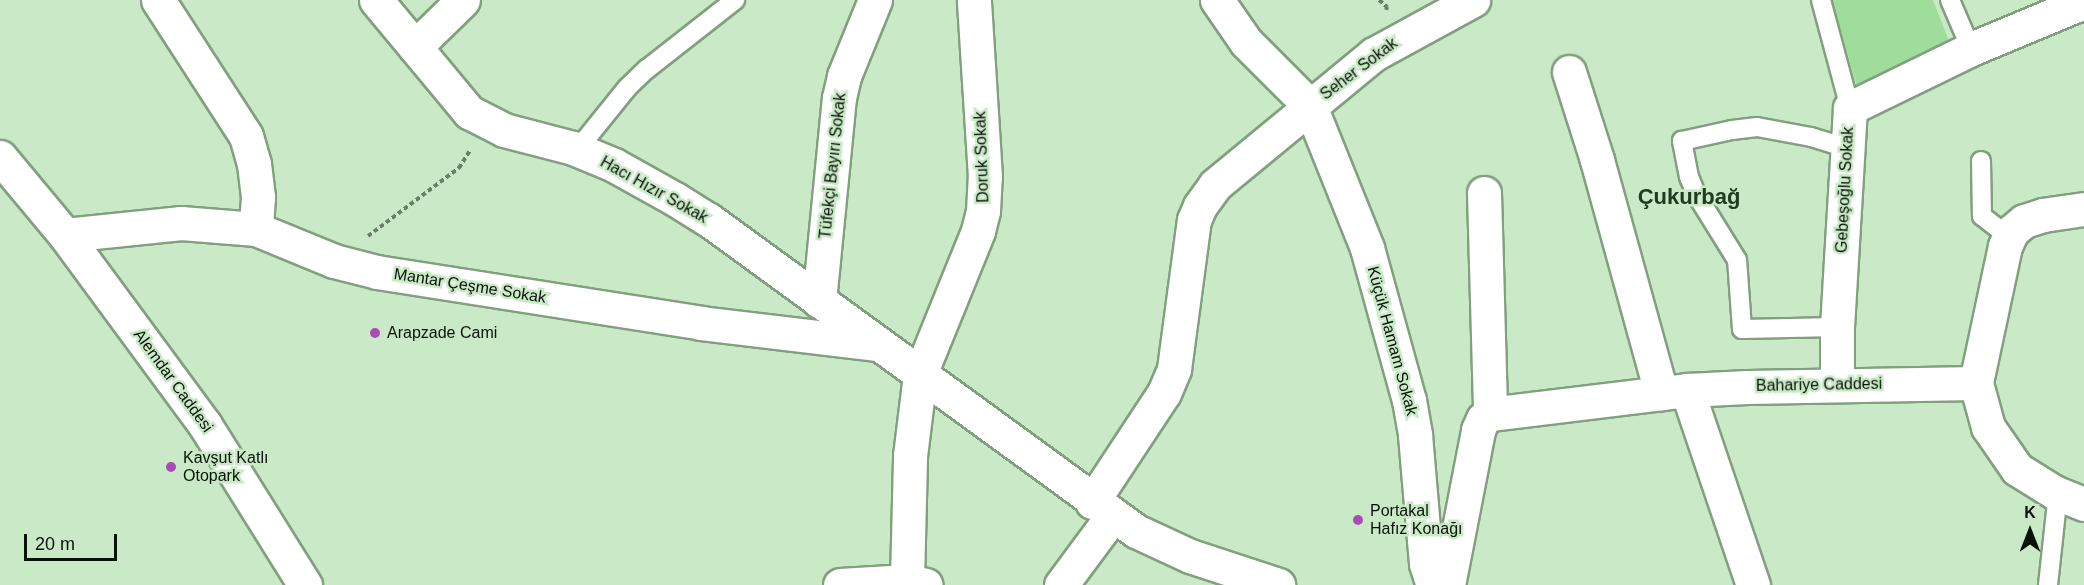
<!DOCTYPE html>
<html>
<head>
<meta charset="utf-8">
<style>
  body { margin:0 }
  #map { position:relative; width:2084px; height:585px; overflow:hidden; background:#cae9c7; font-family:Arial,sans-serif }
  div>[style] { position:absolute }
  .green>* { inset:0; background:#9fde9a }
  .path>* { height:4px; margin-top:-2px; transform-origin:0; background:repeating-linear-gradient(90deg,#6a7f68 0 4.5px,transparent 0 7.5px) }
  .roads { filter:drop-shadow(2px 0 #829f7f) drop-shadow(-2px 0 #829f7f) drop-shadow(0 2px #829f7f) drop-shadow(0 -2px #829f7f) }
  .lane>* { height:18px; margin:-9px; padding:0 9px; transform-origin:9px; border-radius:9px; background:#fff }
  .street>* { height:33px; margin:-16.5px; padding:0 16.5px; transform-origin:16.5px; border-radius:16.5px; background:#fff }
  .dots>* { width:16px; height:16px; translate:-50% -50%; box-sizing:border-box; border:3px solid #cae9c7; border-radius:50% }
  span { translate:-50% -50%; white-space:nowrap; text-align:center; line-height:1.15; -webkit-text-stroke:5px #cae9c7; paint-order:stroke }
  .street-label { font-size:16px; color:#081307 }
  .poi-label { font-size:16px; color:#081307 }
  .left { translate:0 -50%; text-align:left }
  .district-label { font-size:22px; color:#213b20; font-weight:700 }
  .north { position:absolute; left:2000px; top:501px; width:60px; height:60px; -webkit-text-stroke:4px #cae9c7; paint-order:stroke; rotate:0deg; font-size:16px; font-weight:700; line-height:24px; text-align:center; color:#081307 }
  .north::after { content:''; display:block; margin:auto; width:21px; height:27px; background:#081307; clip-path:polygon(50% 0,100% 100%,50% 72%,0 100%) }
  .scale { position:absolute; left:24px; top:534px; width:93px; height:27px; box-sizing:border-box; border:3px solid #081307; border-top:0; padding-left:8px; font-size:18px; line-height:21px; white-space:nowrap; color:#081307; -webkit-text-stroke:4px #cae9c7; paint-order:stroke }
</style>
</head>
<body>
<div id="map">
  <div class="green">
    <i style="clip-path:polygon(1832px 0,1933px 0,1951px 46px,1857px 87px)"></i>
  </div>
  <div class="path">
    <i style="left:1379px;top:0;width:11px;rotate:41deg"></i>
    <i style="left:1387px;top:7px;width:3px;rotate:108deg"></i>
    <i style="left:368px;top:236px;width:114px;rotate:-36.8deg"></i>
    <i style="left:459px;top:168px;width:22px;rotate:-58deg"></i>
  </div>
  <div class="roads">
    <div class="lane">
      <i style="left:1821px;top:0;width:112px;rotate:75deg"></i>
      <i style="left:1950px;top:0;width:53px;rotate:66.8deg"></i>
      <i style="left:577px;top:150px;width:80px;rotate:-51.1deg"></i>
      <i style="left:627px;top:88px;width:28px;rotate:-44deg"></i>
      <i style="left:647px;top:69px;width:112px;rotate:-38.1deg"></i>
      <i style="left:1981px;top:161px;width:55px;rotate:89deg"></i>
      <i style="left:1982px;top:216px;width:34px;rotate:38deg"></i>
      <i style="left:1837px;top:327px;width:95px;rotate:178.8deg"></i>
      <i style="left:1742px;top:329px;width:69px;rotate:-94.1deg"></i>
      <i style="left:1737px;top:260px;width:78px;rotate:-121.8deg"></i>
      <i style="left:1696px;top:194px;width:18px;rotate:-112deg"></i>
      <i style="left:1689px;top:177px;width:37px;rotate:-101deg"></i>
      <i style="left:1682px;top:141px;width:51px;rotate:-12.4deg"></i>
      <i style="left:1732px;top:130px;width:25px;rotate:-7deg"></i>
      <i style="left:1757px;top:127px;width:55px;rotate:10.5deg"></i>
      <i style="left:1811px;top:137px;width:38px;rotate:17deg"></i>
      <i style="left:2048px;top:585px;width:93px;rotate:-83.8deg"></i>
    </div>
    <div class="street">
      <i style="left:158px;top:0;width:162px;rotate:57.1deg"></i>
      <i style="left:246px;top:136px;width:29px;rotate:74deg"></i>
      <i style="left:254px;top:164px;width:33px;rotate:83deg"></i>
      <i style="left:258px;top:197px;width:32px;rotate:94deg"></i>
      <i style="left:376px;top:0;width:146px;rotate:50.3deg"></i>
      <i style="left:469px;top:112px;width:39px;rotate:27deg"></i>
      <i style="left:504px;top:130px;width:71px;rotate:14.6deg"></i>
      <i style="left:573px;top:148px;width:44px;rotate:22.5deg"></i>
      <i style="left:614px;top:165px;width:70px;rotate:29.1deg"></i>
      <i style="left:675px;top:199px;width:40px;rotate:32deg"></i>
      <i style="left:709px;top:220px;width:528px;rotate:36.07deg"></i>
      <i style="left:1136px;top:531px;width:60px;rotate:24.8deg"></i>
      <i style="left:1190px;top:556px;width:93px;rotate:18.2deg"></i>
      <i style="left:1217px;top:0;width:51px;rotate:55.4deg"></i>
      <i style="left:1246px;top:42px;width:91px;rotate:45deg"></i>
      <i style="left:1310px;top:106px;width:153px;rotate:68.1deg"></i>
      <i style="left:1367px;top:248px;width:158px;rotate:74.6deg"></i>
      <i style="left:1409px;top:400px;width:36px;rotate:80deg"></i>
      <i style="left:1415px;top:435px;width:129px;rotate:85.1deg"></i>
      <i style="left:1426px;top:564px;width:22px;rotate:72deg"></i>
      <i style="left:415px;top:47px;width:67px;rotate:-44.4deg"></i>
      <i style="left:1569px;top:72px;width:92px;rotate:72.3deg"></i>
      <i style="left:1597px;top:160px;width:242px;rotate:74.6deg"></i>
      <i style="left:0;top:157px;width:102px;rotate:50.2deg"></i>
      <i style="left:65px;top:235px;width:236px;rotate:53.6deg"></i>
      <i style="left:205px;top:425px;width:189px;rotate:58deg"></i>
      <i style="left:1484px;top:193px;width:221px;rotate:88.4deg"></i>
      <i style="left:2084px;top:209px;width:41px;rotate:171.7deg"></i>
      <i style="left:2043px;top:215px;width:20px;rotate:162deg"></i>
      <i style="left:2024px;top:221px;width:16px;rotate:140deg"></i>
      <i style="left:2012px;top:231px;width:17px;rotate:115deg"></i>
      <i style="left:2005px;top:246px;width:140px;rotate:102deg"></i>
      <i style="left:1976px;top:383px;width:46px;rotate:74.7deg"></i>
      <i style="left:1988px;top:427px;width:51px;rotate:55.4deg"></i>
      <i style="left:2017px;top:469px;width:44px;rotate:31.9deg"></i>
      <i style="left:2054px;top:492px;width:32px;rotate:22deg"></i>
      <i style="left:65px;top:235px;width:117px;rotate:-5.9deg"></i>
      <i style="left:181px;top:223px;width:75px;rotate:4.6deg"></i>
      <i style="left:256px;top:229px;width:84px;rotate:22.3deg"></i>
      <i style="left:334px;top:261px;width:44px;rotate:14.3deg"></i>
      <i style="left:377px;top:272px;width:328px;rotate:8.9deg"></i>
      <i style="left:701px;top:323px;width:176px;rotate:6.8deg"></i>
      <i style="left:819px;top:301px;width:204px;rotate:-84.4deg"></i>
      <i style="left:839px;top:98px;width:23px;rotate:-77deg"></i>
      <i style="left:844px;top:76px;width:82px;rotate:-67.8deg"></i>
      <i style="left:1837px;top:385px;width:58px;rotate:-90deg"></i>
      <i style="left:1837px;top:327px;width:219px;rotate:-86.6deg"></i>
      <i style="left:1850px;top:108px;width:135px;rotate:-26deg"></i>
      <i style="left:1971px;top:49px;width:122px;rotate:-22.6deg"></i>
      <i style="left:1687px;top:390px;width:206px;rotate:71.3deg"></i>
      <i style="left:1092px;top:502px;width:131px;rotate:-56.6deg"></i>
      <i style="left:1164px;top:393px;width:26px;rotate:-67deg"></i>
      <i style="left:1174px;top:369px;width:150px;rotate:-82.4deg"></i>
      <i style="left:1194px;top:220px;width:15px;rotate:-67deg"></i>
      <i style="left:1200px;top:206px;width:26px;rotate:-54deg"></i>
      <i style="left:1215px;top:185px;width:206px;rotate:-39.5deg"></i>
      <i style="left:1374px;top:54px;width:113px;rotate:-28.6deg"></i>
      <i style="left:907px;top:581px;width:125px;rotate:-88.6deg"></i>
      <i style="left:910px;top:456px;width:83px;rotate:-83deg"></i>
      <i style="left:920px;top:374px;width:154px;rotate:-67.9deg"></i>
      <i style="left:978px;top:231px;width:21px;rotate:-76deg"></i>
      <i style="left:983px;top:211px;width:34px;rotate:-87deg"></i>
      <i style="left:985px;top:177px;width:177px;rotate:-93.6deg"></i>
      <i style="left:840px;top:585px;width:67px;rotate:-3.4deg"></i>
      <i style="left:907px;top:581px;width:19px;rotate:12deg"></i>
      <i style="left:1061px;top:585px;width:87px;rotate:-53.4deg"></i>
      <i style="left:1448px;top:585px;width:158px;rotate:-79deg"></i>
      <i style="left:1478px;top:430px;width:12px;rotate:-66deg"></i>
      <i style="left:1483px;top:419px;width:9px;rotate:-36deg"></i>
      <i style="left:1490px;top:414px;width:198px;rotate:-6.9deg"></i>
      <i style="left:1687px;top:390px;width:60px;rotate:-2.9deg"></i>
      <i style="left:1747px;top:387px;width:229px;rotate:-1deg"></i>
    </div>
  </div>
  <div class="dots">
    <i style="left:375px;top:333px;background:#a94cb6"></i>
    <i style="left:171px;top:467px;background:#a94cb6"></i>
    <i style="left:1358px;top:520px;background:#a94cb6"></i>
  </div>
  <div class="street-label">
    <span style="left:1359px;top:69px;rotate:-37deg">Seher Sokak</span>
    <span style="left:982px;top:157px;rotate:-92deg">Doruk Sokak</span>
    <span style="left:833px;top:166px;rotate:-84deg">Tüfekçi Bayırı Sokak</span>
    <span style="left:654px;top:190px;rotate:29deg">Hacı Hızır Sokak</span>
    <span style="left:1845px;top:190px;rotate:-87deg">Gebeşoğlu Sokak</span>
    <span style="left:470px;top:286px;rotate:9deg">Mantar Çeşme Sokak</span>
    <span style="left:1392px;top:341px;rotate:75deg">Küçük Hamam Sokak</span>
    <span style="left:173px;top:381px;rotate:54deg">Alemdar Caddesi</span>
    <span style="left:1819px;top:385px;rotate:-1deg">Bahariye Caddesi</span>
  </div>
  <div class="poi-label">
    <span class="left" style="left:387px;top:333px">Arapzade Cami</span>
    <span class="left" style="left:183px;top:467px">Kavşut Katlı<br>Otopark</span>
    <span class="left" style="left:1370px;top:520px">Portakal<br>Hafız Konağı</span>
  </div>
  <div class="district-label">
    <span style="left:1689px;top:197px">Çukurbağ</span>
  </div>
  <div class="north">K</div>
  <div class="scale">20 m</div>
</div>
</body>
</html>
